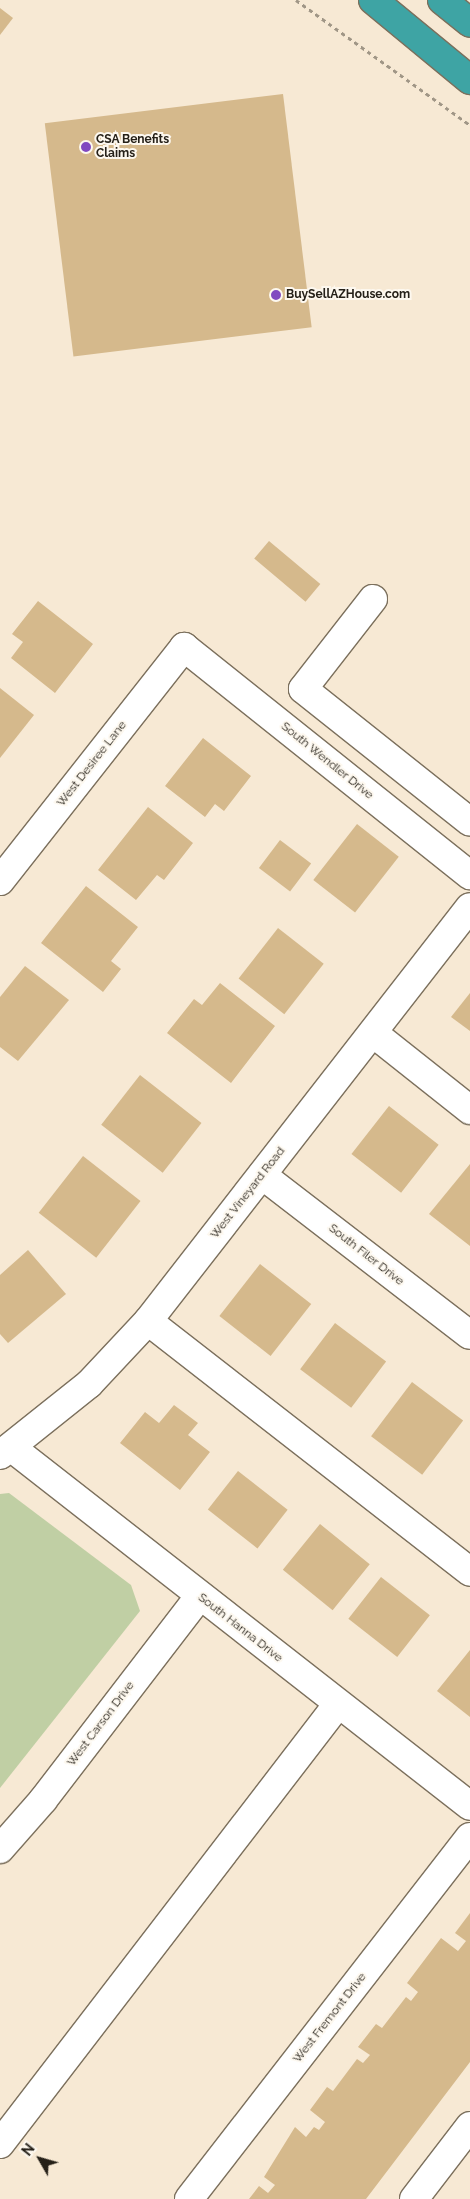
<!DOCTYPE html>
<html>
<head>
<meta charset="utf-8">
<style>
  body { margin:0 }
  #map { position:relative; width:470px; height:2199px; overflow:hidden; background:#f7e9d4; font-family:Raleway,sans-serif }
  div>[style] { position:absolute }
  .green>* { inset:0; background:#c0cfa4 }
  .building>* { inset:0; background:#d5b98c; transform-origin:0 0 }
  .path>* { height:3px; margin-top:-1.5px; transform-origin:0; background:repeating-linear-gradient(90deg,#a09686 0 4px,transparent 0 8px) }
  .roads { filter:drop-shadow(1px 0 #7c705d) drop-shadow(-1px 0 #7c705d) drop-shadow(0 1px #7c705d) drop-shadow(0 -1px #7c705d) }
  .minor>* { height:28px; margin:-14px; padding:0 14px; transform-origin:14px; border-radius:14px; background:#fff }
  .highway>* { height:28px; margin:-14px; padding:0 14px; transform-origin:14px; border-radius:14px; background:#3ea4a4 }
  .dots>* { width:14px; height:14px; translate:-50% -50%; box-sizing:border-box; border:2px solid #fdf8ef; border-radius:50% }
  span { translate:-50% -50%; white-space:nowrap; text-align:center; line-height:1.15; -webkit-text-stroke:4px #fdf8ef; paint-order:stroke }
  .poi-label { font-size:12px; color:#252018; font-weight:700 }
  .left { translate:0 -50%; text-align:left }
  .street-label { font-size:12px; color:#252018 }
  .north { position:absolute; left:15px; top:2134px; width:50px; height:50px; -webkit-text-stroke:4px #fdf8ef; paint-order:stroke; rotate:308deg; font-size:14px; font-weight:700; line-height:20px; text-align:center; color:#252018 }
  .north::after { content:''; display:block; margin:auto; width:18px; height:22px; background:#252018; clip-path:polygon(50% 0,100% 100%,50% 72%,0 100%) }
</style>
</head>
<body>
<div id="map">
  <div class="green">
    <i style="clip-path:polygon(9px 1493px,131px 1585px,140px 1611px,0 1788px,0 1494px)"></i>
  </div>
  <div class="building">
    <i style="clip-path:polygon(0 8px,13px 18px,0 35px)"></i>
    <i style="left:283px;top:94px;width:235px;height:240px;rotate:83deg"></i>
    <i style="left:269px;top:541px;width:67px;height:23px;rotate:40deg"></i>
    <i style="clip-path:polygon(38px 601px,93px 644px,55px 693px,11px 658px,23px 642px,12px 634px)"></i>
    <i style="clip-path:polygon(0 688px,34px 715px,0 758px)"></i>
    <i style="clip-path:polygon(203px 738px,251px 776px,224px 811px,215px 804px,205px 817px,165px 786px)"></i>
    <i style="clip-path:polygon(148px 807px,193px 843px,164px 880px,157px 875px,136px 900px,98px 870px)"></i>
    <i style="left:357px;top:824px;width:53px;height:71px;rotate:38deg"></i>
    <i style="left:280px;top:840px;width:39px;height:35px;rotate:37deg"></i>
    <i style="clip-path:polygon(86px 886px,138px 927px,111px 961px,121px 969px,103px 992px,41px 943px)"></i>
    <i style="left:278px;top:928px;width:58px;height:64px;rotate:38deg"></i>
    <i style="clip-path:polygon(25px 966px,69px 1000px,18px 1061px,0 1047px,0 997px)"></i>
    <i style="clip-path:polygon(220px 983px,275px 1026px,231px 1083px,167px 1033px,194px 999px,202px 1005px)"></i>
    <i style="clip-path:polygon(470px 993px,470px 1031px,451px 1017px)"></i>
    <i style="left:140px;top:1075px;width:78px;height:63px;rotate:38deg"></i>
    <i style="left:389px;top:1106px;width:63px;height:61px;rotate:38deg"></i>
    <i style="left:83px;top:1156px;width:73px;height:72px;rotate:38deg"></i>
    <i style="clip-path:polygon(470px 1164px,470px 1246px,429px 1214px)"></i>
    <i style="clip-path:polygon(28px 1250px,66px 1294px,8px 1343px,0 1334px,0 1275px)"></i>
    <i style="left:260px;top:1264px;width:65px;height:66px;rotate:38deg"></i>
    <i style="left:335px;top:1323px;width:64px;height:58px;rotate:37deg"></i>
    <i style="left:412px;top:1382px;width:64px;height:68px;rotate:37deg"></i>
    <i style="clip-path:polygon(174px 1405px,198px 1423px,188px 1435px,210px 1452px,180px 1490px,120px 1443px,145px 1412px,159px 1423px)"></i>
    <i style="left:238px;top:1471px;width:63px;height:49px;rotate:38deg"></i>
    <i style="left:320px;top:1524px;width:64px;height:59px;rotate:39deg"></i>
    <i style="left:381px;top:1577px;width:62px;height:53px;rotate:38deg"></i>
    <i style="clip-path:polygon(470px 1650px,470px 1717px,437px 1691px)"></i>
    <i style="clip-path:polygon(470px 1913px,470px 2062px,366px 2199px,249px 2199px,259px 2186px,268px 2193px,275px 2185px,264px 2177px,295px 2127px,306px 2137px,314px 2127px,319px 2130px,325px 2122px,310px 2110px,327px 2087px,333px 2091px,357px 2059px,363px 2063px,370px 2055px,358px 2047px,376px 2024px,382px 2028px,406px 1997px,411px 2001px,418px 1992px,407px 1983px,441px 1938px,458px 1951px,466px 1941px,455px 1933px)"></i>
  </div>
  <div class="path">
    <i style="left:296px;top:0;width:214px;rotate:35.7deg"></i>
  </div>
  <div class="roads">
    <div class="minor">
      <i style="left:373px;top:599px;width:114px;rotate:127.9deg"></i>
      <i style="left:303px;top:689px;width:213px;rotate:38.5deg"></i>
      <i style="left:0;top:881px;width:298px;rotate:-51.8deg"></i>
      <i style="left:184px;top:647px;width:366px;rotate:38.6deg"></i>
      <i style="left:373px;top:1033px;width:124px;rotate:38.4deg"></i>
      <i style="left:262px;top:1175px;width:262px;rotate:37.6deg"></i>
      <i style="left:148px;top:1321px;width:408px;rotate:37.9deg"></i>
      <i style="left:12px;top:1448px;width:581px;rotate:38.01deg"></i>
      <i style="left:0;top:1455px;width:114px;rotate:-38.6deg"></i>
      <i style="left:89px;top:1384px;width:86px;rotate:-46.9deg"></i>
      <i style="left:148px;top:1321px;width:524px;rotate:-52.13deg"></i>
      <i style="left:0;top:1849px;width:65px;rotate:-48.7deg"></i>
      <i style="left:43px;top:1800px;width:256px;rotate:-52.5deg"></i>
      <i style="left:0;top:2144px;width:555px;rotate:-52.47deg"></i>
      <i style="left:189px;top:2199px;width:458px;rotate:-52.2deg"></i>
      <i style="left:414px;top:2199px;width:92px;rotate:-52.5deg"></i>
    </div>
    <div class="highway">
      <i style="left:373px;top:0;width:126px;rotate:39.5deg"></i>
      <i style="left:442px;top:0;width:36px;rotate:39deg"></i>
    </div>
  </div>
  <div class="dots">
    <i style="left:86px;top:147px;background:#8149c0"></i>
    <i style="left:276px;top:295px;background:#8149c0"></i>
  </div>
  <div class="poi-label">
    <span class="left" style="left:96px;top:147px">CSA Benefits<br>Claims</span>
    <span class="left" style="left:286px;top:295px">BuySellAZHouse.com</span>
  </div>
  <div class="street-label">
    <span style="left:327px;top:761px;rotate:39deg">South Wendler Drive</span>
    <span style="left:92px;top:764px;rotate:-52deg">West Desiree Lane</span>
    <span style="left:248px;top:1193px;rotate:-52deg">West Vineyard Road</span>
    <span style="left:366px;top:1255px;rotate:38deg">South Filer Drive</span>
    <span style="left:240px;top:1628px;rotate:38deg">South Hanna Drive</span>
    <span style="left:101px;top:1724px;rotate:-53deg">West Carson Drive</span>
    <span style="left:330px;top:2018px;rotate:-52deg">West Fremont Drive</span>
  </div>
  <div class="north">N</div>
</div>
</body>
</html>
